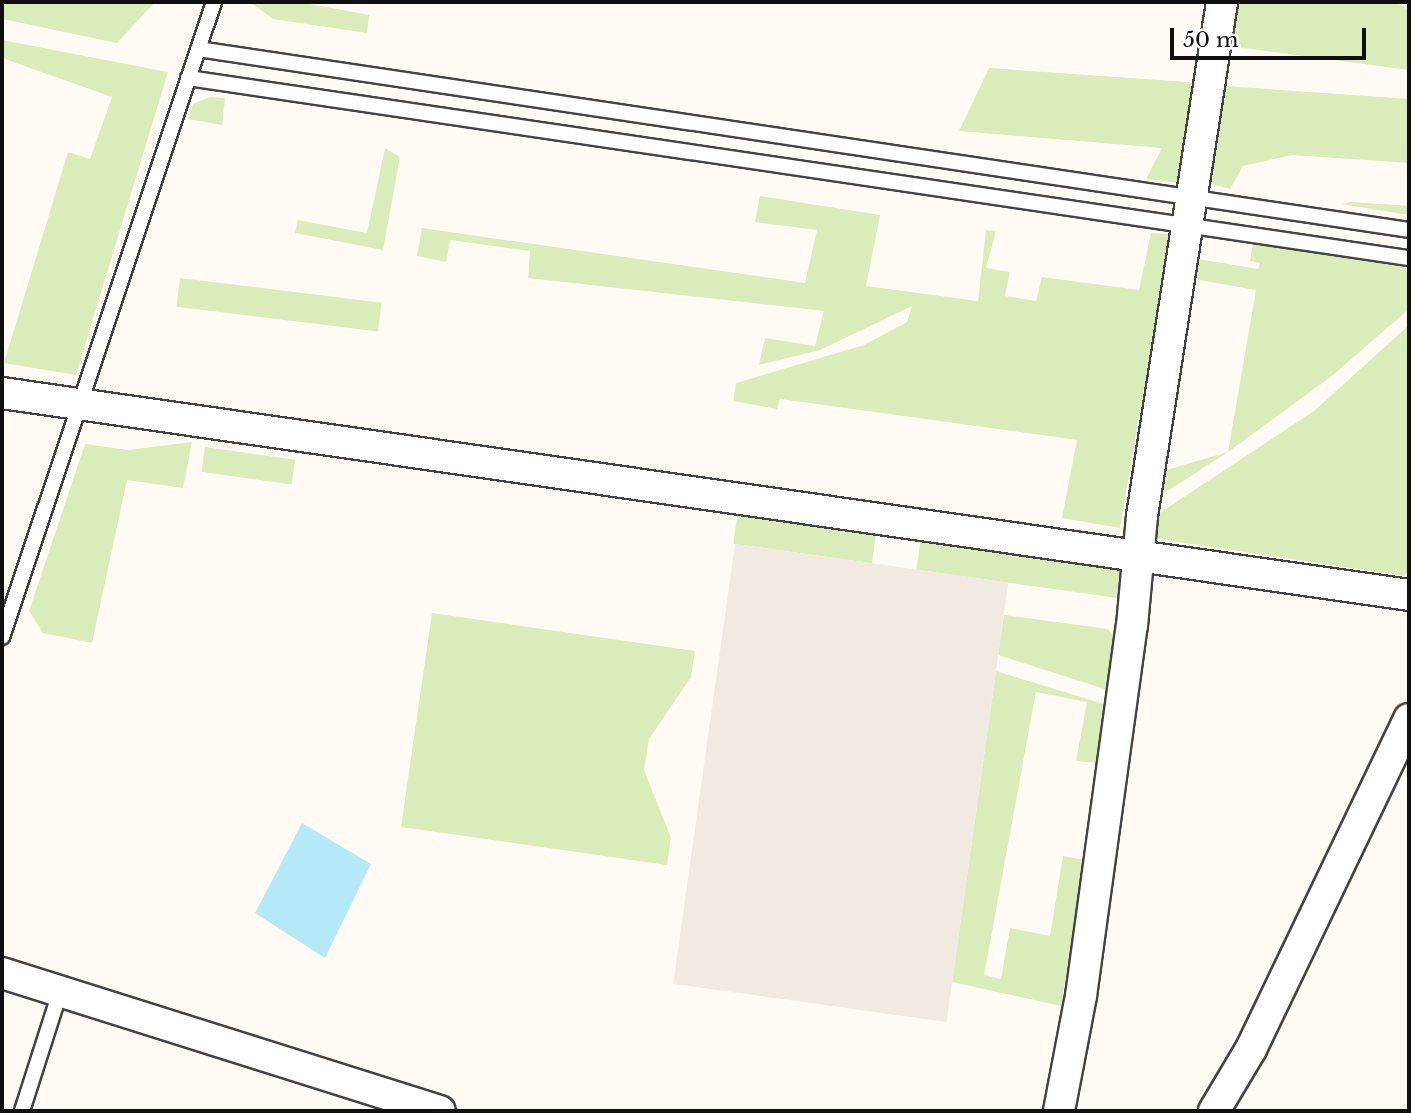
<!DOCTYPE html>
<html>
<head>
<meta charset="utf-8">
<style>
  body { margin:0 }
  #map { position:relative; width:1411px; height:1113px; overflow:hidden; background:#fffbf4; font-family:"Libre Baskerville",serif }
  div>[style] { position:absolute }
  .green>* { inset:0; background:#dbecbb; transform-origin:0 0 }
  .plaza>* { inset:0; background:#f1eae1; transform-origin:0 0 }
  .water>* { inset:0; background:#b6e9f8 }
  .roads { filter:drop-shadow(2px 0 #434343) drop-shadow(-2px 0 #434343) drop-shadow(0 2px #434343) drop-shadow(0 -2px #434343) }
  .lane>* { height:14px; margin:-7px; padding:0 7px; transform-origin:7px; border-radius:7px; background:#fff }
  .street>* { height:30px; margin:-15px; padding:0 15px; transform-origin:15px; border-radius:15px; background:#fff }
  span { translate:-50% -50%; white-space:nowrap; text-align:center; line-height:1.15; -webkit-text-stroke:7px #fff; paint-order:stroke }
  .frame { position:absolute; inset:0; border:4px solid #101010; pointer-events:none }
  .scale { position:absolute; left:1170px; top:28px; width:196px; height:32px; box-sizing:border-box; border:4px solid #101010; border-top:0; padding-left:9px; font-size:21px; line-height:24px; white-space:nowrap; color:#101010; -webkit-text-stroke:5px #fff; paint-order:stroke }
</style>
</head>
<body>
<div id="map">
  <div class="green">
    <i style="clip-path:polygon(2px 2px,155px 2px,117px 43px,2px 19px)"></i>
    <i style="clip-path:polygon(250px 2px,299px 2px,369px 15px,367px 33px,273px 19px)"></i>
    <i style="clip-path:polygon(1236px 2px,1395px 2px,1409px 10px,1409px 70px,1229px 46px)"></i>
    <i style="clip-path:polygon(2px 40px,168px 72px,76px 375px,4px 363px,68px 152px,90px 159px,112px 97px,2px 58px)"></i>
    <i style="clip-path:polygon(989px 68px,1201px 83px,1178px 183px,1146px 179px,1162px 148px,959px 131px)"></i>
    <i style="clip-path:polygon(1225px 86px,1409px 99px,1409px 163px,1292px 155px,1243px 166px,1230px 189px,1208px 183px)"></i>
    <i style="clip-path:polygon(210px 97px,225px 98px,222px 125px,188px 119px,193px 104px)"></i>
    <i style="clip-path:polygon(385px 148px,400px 157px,383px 250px,295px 233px,298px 220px,367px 233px)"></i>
    <i style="clip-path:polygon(760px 196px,880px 215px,866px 286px,978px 301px,986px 230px,996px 231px,986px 268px,1010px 272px,1005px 296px,1036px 301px,1042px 277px,1139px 290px,1151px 233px,1170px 234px,1120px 528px,1062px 518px,1077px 440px,780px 399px,777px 409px,733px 401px,736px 383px,864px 345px,907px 322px,912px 306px,820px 350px,759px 365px,765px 338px,815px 346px,824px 311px,528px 278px,530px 251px,450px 240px,446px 262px,417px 256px,422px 228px,805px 283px,817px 230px,755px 222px)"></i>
    <i style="clip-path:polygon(1352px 202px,1409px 206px,1409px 215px,1341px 204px)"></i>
    <i style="clip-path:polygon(1253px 242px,1409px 268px,1409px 309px,1332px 376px,1228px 452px,1155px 499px,1159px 472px,1228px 452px,1256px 290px,1194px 279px,1198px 259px,1258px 269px,1260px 263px,1250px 261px)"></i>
    <i style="left:180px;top:278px;width:203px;height:29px;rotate:7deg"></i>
    <i style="clip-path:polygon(1409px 325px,1409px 570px,1404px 576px,1152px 538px,1155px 516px,1314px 411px)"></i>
    <i style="clip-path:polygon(192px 442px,183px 488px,127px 480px,92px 643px,43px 633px,29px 611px,85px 444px,128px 450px)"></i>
    <i style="left:205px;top:447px;width:91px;height:25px;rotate:8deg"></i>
    <i style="left:738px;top:510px;width:140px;height:34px;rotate:8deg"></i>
    <i style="left:921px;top:537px;width:203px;height:33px;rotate:8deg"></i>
    <i style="clip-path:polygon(432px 613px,695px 651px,691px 677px,649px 739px,644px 770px,671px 838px,667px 865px,401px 827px)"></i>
    <i style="clip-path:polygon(1004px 615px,1108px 629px,1115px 638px,1108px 690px,998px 655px)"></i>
    <i style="clip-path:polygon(996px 671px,1107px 705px,1099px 763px,1076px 761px,1087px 702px,1036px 692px,984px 975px,1001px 979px,1010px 928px,1050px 936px,1063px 856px,1085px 860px,1061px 1006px,952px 982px)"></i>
  </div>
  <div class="plaza">
    <i style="left:735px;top:544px;width:276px;height:444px;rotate:8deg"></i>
  </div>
  <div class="water">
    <i style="clip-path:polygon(302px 823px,371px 864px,325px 958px,255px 913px)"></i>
  </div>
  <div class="roads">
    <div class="lane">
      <i style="left:198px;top:49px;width:1224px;rotate:8.5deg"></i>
      <i style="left:188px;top:78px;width:1234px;rotate:8.39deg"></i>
      <i style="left:2px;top:637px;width:669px;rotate:-71.54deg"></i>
      <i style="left:22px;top:1111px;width:125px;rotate:-72.3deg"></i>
    </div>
    <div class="street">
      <i style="left:2px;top:393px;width:1421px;rotate:8.17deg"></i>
      <i style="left:2px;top:973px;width:459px;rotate:17.5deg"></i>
      <i style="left:1059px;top:1111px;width:117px;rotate:-79.2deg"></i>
      <i style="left:1081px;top:996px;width:373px;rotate:-82.2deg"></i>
      <i style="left:1132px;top:626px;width:110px;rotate:-84.8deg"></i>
      <i style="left:1142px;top:516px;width:520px;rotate:-81.15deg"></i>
      <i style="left:1214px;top:1111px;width:72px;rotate:-59.2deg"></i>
      <i style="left:1251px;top:1049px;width:366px;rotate:-64.4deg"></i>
    </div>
  </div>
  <div class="frame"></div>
  <div class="scale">50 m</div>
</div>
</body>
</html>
